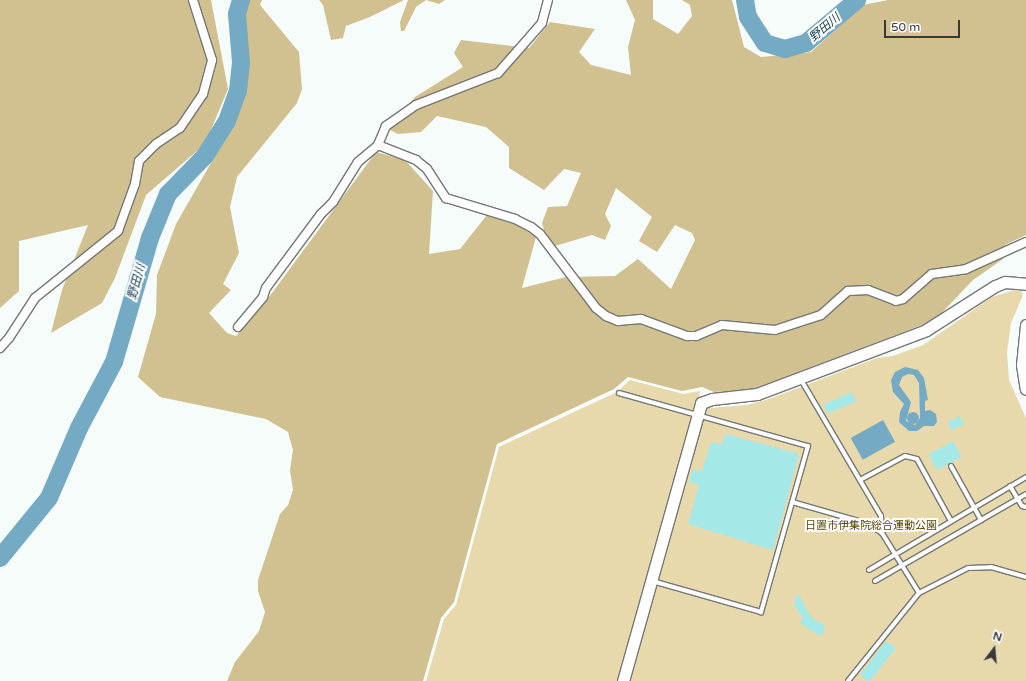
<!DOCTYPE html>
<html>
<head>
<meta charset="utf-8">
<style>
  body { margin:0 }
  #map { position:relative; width:1026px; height:681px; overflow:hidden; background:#f6fcf9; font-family:"Varela Round","Noto Sans JP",sans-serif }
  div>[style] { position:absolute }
  .green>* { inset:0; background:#e8d9ac }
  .forest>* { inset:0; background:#d2c190 }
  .water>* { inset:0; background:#75aac4; transform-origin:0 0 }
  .round { border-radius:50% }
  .river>* { height:18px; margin:-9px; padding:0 9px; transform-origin:9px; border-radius:9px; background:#75aac4 }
  .building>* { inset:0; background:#a4e8e8; transform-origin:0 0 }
  .roads { filter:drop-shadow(1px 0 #737875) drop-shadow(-1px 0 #737875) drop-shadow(0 1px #737875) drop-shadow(0 -1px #737875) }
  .lane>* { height:4px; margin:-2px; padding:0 2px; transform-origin:2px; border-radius:2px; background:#fff }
  .street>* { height:8px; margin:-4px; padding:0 4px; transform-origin:4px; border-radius:4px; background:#fff }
  .secondary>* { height:11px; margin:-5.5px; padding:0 5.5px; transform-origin:5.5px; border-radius:5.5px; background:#fff }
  span { translate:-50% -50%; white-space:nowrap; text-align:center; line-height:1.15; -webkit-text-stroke:4px #fff; paint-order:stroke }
  .park-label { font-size:11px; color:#59470a }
  .water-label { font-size:12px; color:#0e3c4f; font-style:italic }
  .north { position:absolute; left:974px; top:629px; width:40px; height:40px; -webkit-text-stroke:3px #fff; paint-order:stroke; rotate:16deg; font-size:11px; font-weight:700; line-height:16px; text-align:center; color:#383a39 }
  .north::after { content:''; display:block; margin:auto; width:14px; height:18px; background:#383a39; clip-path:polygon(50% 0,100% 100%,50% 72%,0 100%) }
  .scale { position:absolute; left:884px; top:20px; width:76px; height:18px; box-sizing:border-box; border:2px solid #383a39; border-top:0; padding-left:5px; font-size:12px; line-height:14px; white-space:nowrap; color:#383a39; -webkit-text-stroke:3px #fff; paint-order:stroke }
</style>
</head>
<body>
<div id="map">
  <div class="green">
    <i style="clip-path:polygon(1014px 290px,1021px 291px,1023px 295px,1011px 323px,1007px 352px,1009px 380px,1026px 418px,1026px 681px,426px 681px,444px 619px,456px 605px,499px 447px,617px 392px,630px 380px,683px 394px,700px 391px,699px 396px,710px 408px,747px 405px,769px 399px,877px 358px,893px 356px,923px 345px,992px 297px)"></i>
  </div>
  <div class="forest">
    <i style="clip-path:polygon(0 0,211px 0,228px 89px,205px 144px,146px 195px,115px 278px,102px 303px,51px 333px,62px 290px,88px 225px,19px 241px,19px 291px,0 308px)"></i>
    <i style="clip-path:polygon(249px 0,262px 0,260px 5px,299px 52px,302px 89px,297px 103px,237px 177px,230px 207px,239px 253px,223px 284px,231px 290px,209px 313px,227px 333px,236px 336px,269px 297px,376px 152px,405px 160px,433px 191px,429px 254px,460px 249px,487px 215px,517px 225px,536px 237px,522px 288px,566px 277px,615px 276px,638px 259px,671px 289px,695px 240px,692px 233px,675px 225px,657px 252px,639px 241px,652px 217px,616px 188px,605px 214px,611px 226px,605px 240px,592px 235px,555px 246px,547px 240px,542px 223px,548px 207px,567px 206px,581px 173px,564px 169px,544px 190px,509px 168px,509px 147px,486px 127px,437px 116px,421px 132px,398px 134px,388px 129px,415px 97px,463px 67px,454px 53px,461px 40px,529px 48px,550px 22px,595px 29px,579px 52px,591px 65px,631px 75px,628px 47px,635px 20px,626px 0,653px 0,653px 19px,678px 34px,692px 16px,690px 5px,682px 0,732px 0,744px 47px,761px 57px,811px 52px,863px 5px,888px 0,1026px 0,1026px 235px,1005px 245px,1003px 259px,973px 280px,935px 320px,750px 390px,714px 392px,702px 387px,682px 391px,628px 377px,614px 389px,497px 444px,454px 602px,441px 618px,423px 681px,227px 681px,235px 662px,259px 631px,265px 612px,258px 591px,258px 580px,280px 514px,288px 505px,293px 490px,290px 470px,293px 450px,288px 432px,266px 419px,160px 397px,138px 377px,156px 314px,157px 275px,176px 224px,219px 149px,246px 91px,243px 14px)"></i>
    <i style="clip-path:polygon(319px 0,404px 0,370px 17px,346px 26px,343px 38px,331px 40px,323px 5px)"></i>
    <i style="clip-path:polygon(408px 0,445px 0,439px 4px,426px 0,416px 7px,404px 31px,401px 31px,400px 22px)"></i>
  </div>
  <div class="water">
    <i style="clip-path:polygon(evenodd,905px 367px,918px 370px,924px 378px,928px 400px,925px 401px,925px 411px,930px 410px,936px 414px,937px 422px,934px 426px,924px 426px,917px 431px,909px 431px,899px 422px,900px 412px,904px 404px,893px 392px,891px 380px,895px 372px,905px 367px,908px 374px,914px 375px,919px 383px,920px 418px,915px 425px,906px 421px,911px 402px,899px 385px,902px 377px,908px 374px)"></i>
    <i class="round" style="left:907px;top:412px;width:12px;height:12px"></i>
    <i style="left:883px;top:420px;width:25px;height:37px;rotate:61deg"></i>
  </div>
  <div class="river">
    <i style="left:745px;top:0;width:17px;rotate:80deg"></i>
    <i style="left:748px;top:17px;width:31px;rotate:57deg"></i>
    <i style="left:765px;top:43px;width:21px;rotate:17deg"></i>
    <i style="left:785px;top:49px;width:22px;rotate:-16deg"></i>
    <i style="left:806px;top:43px;width:67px;rotate:-40.1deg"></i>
    <i style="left:0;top:558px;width:77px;rotate:-50.8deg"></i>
    <i style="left:49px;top:498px;width:76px;rotate:-66.8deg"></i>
    <i style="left:79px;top:428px;width:75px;rotate:-62.1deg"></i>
    <i style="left:114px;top:362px;width:129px;rotate:-73.8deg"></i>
    <i style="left:150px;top:238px;width:48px;rotate:-67.8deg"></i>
    <i style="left:168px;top:194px;width:53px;rotate:-45.8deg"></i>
    <i style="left:205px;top:156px;width:41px;rotate:-57.8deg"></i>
    <i style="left:227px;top:121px;width:32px;rotate:-70deg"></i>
    <i style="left:238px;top:91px;width:29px;rotate:-84deg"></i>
    <i style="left:241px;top:62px;width:48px;rotate:-94.8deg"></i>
    <i style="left:237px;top:14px;width:15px;rotate:-74deg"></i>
  </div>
  <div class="building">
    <i style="left:852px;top:392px;width:10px;height:31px;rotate:66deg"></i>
    <i style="left:960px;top:416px;width:9px;height:14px;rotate:63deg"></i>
    <i style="clip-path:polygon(726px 434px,799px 454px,773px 550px,688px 524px,699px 485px,689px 482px,693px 469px,702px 471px,711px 442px,721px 445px)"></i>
    <i style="left:953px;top:441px;width:18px;height:28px;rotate:61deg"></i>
    <i style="clip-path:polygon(799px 595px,809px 614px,816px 621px,824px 624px,825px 631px,820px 636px,800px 623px,803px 618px,794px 605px,796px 603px,794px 597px)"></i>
    <i style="clip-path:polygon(886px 641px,896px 648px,870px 681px,867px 681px,860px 675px)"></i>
  </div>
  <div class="roads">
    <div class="lane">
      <i style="left:800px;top:378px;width:160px;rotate:59.6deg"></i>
      <i style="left:881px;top:516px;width:17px;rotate:87deg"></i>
      <i style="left:619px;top:393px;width:196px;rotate:15.7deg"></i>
      <i style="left:808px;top:446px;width:173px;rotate:105.8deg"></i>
      <i style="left:761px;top:612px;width:113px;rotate:-164.1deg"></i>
      <i style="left:951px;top:466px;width:62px;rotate:60.9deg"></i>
      <i style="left:860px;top:480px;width:51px;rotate:-28.1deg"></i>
      <i style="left:905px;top:456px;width:12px;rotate:14deg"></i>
      <i style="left:917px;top:459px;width:71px;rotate:61.3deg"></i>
      <i style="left:1010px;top:486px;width:23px;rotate:59deg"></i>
      <i style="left:1022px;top:506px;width:4px;rotate:14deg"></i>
      <i style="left:792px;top:502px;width:80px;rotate:15.9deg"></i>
      <i style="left:869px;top:524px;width:16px;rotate:35deg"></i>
      <i style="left:882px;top:533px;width:70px;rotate:58.3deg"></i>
      <i style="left:869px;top:570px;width:182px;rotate:-30.6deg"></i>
      <i style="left:875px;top:581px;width:174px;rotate:-29.9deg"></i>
      <i style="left:848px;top:681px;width:113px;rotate:-51.1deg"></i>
      <i style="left:919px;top:593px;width:55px;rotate:-27deg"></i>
      <i style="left:968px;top:568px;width:23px;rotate:-2deg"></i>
      <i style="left:991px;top:567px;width:36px;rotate:16deg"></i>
    </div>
    <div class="street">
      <i style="left:548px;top:0;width:24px;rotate:105deg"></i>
      <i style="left:542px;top:23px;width:67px;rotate:131.3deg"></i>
      <i style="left:498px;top:73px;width:88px;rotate:158.7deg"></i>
      <i style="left:416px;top:105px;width:37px;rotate:145deg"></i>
      <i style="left:386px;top:126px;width:21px;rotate:113deg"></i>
      <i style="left:378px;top:145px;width:41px;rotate:21.5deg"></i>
      <i style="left:416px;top:160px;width:14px;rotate:39deg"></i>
      <i style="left:427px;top:169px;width:35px;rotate:57deg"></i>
      <i style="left:446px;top:198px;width:72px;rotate:16.9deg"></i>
      <i style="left:515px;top:219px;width:18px;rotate:27deg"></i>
      <i style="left:531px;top:227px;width:11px;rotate:38deg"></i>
      <i style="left:540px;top:234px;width:93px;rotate:52.9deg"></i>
      <i style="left:596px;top:308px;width:13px;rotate:39deg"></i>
      <i style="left:606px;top:316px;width:13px;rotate:23deg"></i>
      <i style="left:618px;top:321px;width:23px;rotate:-5deg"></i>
      <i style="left:641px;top:319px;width:49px;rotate:20.3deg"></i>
      <i style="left:687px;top:336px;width:9px"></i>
      <i style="left:696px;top:336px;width:28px;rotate:-23deg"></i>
      <i style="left:722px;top:325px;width:53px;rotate:5.4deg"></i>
      <i style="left:775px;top:330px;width:48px;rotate:-18.1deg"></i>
      <i style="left:821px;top:315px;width:36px;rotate:-42deg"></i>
      <i style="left:848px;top:291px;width:20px;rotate:-3deg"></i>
      <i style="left:868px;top:290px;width:30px;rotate:21deg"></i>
      <i style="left:896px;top:301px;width:7px;rotate:-16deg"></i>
      <i style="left:903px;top:299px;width:38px;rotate:-41deg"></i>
      <i style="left:932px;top:274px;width:34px;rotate:-8deg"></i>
      <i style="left:966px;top:269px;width:66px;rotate:-24.2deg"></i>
      <i style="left:238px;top:327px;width:39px;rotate:-50deg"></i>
      <i style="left:263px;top:297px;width:9px;rotate:-72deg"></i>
      <i style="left:266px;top:288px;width:92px;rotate:-53.4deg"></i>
      <i style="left:321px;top:214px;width:17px;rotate:-45deg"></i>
      <i style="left:333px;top:202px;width:47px;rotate:-58deg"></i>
      <i style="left:358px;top:162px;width:26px;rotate:-40deg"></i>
      <i style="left:0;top:348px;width:13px;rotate:-48deg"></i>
      <i style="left:9px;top:338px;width:48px;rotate:-57deg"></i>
      <i style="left:35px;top:298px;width:107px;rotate:-38.9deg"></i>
      <i style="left:118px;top:231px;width:50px;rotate:-70.1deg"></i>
      <i style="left:135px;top:184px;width:23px;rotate:-80deg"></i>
      <i style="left:139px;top:161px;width:24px;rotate:-45deg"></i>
      <i style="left:156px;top:144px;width:29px;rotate:-34deg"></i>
      <i style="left:180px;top:128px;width:41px;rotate:-55.9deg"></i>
      <i style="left:203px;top:94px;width:35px;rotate:-75deg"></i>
      <i style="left:212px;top:60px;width:63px;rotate:-107.6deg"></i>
    </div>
    <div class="secondary">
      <i style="left:1026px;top:325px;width:40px;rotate:95.7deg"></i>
      <i style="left:1022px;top:365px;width:24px;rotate:81deg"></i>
      <i style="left:623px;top:681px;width:289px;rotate:-74.3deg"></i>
      <i style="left:701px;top:403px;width:12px;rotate:-20deg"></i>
      <i style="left:712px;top:399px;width:45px;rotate:-6.3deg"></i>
      <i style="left:757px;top:394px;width:181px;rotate:-20.7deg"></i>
      <i style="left:926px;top:330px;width:82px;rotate:-32.5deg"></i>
      <i style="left:995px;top:286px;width:11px;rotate:-22deg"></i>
      <i style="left:1005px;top:282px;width:21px;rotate:5deg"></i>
    </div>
  </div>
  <div class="park-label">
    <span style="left:871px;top:526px">日置市伊集院総合運動公園</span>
  </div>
  <div class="water-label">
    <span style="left:825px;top:28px;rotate:-40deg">野田川</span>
    <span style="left:137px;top:282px;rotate:-74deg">野田川</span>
  </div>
  <div class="north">N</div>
  <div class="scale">50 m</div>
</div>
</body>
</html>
